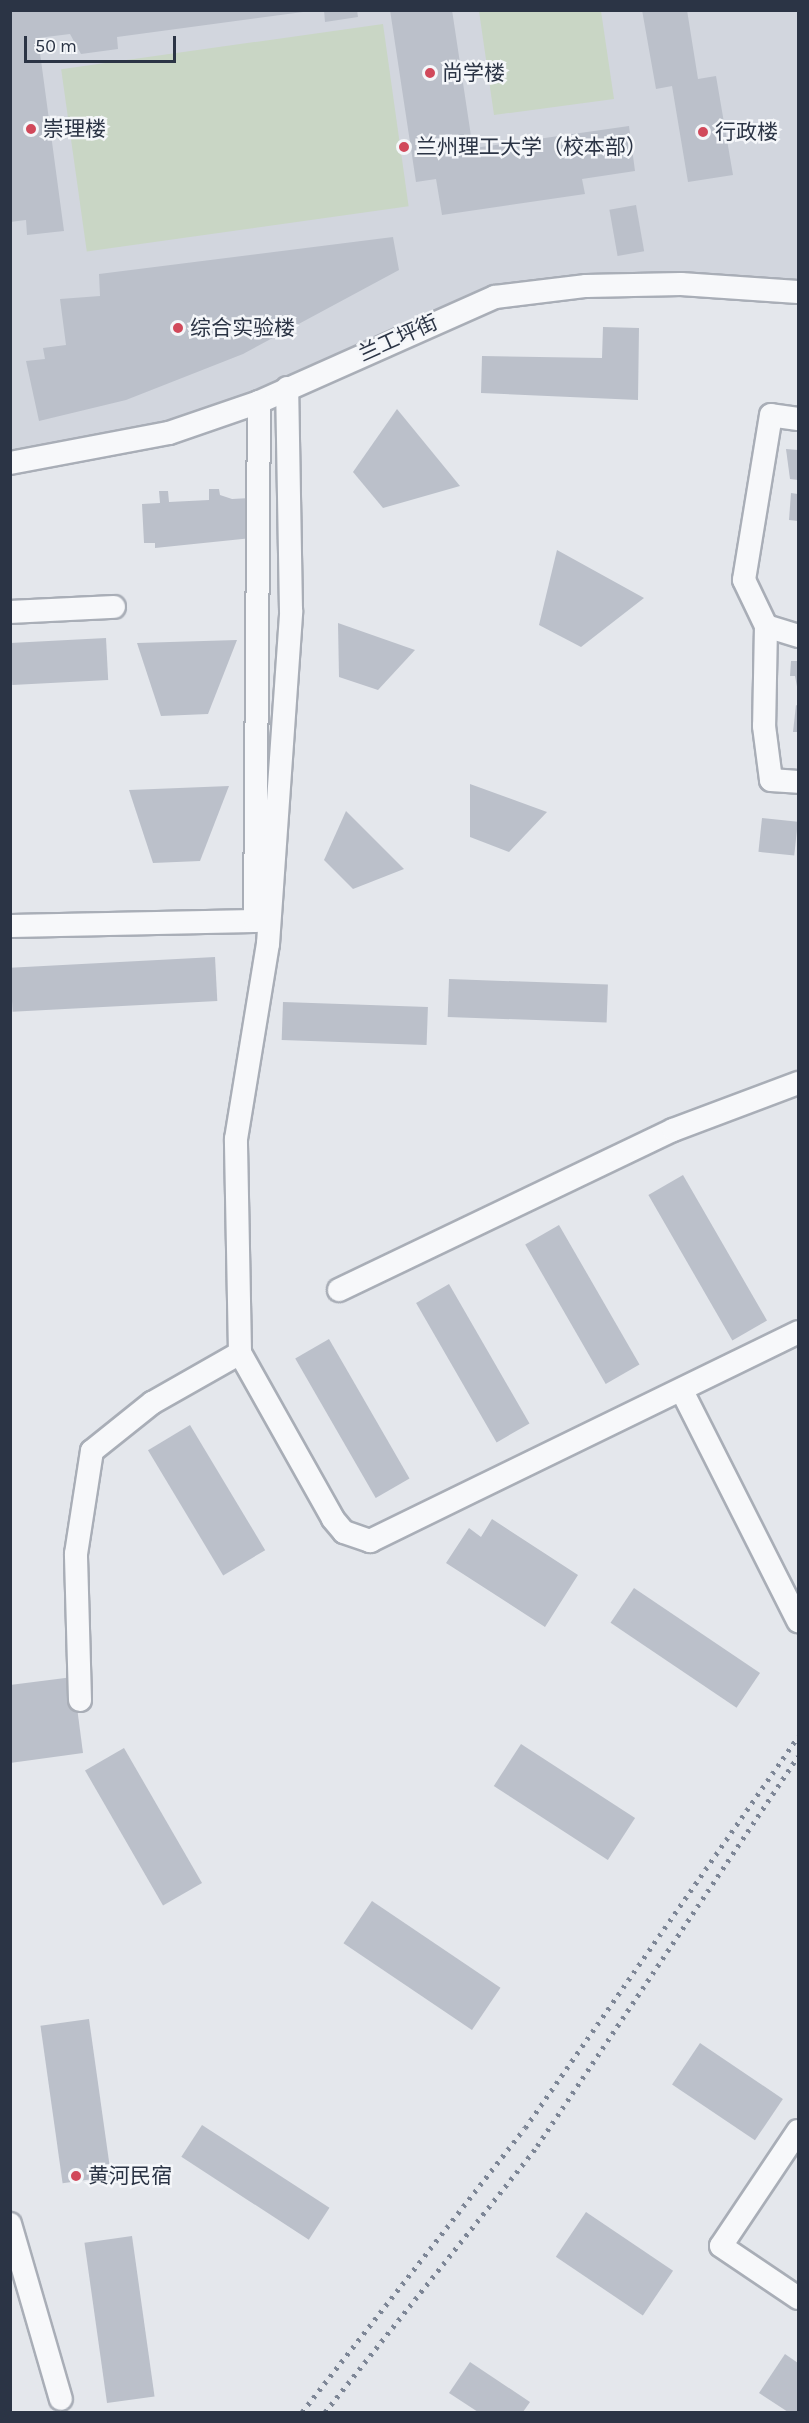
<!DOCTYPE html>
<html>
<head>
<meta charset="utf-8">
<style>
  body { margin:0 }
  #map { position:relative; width:809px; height:2423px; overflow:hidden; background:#e4e7ec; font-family:Karla,"Noto Sans SC",sans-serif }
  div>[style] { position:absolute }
  .built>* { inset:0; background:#d2d6de }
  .green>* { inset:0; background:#c9d6c5; transform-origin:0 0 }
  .building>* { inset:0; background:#bbc0ca; transform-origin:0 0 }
  .roads { filter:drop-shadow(2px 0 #a9aeb7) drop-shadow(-2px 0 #a9aeb7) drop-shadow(0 2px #a9aeb7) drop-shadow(0 -2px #a9aeb7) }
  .minor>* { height:22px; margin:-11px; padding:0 11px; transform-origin:11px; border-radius:11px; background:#f7f8fa }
  .rail>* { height:4.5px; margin-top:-2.25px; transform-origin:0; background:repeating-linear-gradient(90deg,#7d8696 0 3px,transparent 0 9px) }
  .dots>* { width:16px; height:16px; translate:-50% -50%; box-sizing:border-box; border:3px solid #f4f6f9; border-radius:50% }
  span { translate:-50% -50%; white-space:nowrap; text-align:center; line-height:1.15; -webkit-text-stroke:5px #f4f6f9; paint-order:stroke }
  .poi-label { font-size:21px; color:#2b3445 }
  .left { translate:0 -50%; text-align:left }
  .street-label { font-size:21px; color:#2b3445 }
  .frame { position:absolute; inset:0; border:12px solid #2b3445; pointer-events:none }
  .scale { position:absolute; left:24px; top:36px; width:152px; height:27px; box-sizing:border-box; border:3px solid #2b3445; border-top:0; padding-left:8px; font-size:18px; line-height:21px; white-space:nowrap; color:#2b3445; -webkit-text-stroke:4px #f4f6f9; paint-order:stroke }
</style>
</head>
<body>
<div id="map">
  <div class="built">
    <i style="clip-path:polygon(11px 11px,798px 11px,798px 292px,532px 290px,259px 402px,11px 463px)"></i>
  </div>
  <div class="green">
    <i style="clip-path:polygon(479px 11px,601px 11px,614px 99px,494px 115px)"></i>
    <i style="left:383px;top:24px;width:184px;height:325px;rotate:82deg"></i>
  </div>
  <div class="building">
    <i style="clip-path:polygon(10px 10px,303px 10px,303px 12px,117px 37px,118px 49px,81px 54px,70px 34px,38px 38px,64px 231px,27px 235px,26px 220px,10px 222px)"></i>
    <i style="clip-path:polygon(324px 10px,357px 10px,358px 17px,325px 22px)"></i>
    <i style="clip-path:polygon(390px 10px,452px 10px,471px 136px,466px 137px,467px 149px,629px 126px,635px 171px,582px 179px,585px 194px,442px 215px,436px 179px,416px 182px)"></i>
    <i style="clip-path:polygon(642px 10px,687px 10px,698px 79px,716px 76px,733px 175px,688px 182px,672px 86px,656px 89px)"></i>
    <i style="left:636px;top:205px;width:47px;height:27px;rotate:80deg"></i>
    <i style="clip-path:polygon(393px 237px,399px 270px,243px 354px,126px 400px,39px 421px,26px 361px,45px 359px,43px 348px,66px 345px,60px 299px,100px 296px,99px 274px)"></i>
    <i style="clip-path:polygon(603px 327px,639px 328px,638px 400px,481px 393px,482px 356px,602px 358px)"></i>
    <i style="clip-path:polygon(397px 409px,460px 486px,383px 508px,353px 472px)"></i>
    <i style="clip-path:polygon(786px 449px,798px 450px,798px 480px,790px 479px)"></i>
    <i style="clip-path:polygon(209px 489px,219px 489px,220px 495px,232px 499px,250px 498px,252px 538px,155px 548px,155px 543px,144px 543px,142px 504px,160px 503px,159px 491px,168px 491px,169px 502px,209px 500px)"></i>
    <i style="clip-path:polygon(791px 493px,798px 494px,798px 521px,789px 520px)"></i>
    <i style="clip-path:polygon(557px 550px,644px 598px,581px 647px,539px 625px)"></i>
    <i style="clip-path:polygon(338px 623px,415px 650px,378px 690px,339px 677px)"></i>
    <i style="left:106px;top:638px;width:42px;height:96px;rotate:87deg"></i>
    <i style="clip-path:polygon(237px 640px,208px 714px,161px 716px,137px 643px)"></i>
    <i style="clip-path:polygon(791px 661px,798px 661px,798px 692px,795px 676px,790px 676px)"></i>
    <i style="clip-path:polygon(796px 705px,798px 706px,798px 732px,793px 732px)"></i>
    <i style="clip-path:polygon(470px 784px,547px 812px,509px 852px,470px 837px)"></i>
    <i style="clip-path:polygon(229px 786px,200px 861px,153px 863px,129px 790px)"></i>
    <i style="clip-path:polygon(346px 811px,404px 869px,353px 889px,324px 860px)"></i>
    <i style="left:762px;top:818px;width:36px;height:34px;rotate:6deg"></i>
    <i style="left:215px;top:957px;width:44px;height:205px;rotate:87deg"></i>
    <i style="left:449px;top:979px;width:159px;height:38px;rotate:2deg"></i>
    <i style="left:283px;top:1002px;width:145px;height:38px;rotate:2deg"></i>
    <i style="left:683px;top:1175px;width:168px;height:40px;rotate:60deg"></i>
    <i style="left:559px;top:1225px;width:161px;height:39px;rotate:60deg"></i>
    <i style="left:449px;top:1284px;width:161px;height:38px;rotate:60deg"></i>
    <i style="left:329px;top:1339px;width:161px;height:39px;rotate:60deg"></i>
    <i style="left:190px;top:1425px;width:146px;height:49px;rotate:59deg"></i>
    <i style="clip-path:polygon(492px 1519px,578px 1575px,545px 1627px,446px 1563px,469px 1528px,481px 1537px)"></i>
    <i style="left:634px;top:1588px;width:152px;height:42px;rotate:34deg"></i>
    <i style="clip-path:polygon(73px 1677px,83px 1753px,10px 1763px,10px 1685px)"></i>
    <i style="left:521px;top:1744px;width:136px;height:50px;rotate:33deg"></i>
    <i style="left:124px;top:1748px;width:156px;height:45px;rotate:60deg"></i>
    <i style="left:372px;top:1901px;width:155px;height:51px;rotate:34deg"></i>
    <i style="left:89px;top:2019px;width:159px;height:49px;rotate:82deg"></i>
    <i style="left:700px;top:2043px;width:100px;height:50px;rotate:34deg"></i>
    <i style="left:202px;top:2125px;width:152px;height:38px;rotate:33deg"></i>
    <i style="left:586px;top:2212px;width:105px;height:54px;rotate:34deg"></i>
    <i style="left:132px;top:2236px;width:162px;height:48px;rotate:82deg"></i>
    <i style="clip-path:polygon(785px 2354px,798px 2363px,798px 2412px,788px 2412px,759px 2393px)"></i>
    <i style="clip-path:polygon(470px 2362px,530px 2402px,523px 2412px,478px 2412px,449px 2393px)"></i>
  </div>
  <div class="roads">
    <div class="minor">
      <i style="left:798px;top:419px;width:27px;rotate:-172deg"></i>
      <i style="left:771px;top:415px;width:167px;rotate:99.3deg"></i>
      <i style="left:744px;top:580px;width:51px;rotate:64.4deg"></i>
      <i style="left:766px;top:626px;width:34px;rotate:17deg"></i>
      <i style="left:10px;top:463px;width:162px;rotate:-10.7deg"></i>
      <i style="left:169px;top:433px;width:95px;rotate:-19deg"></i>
      <i style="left:259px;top:402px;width:258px;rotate:-24deg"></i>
      <i style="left:495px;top:297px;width:92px;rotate:-6.9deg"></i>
      <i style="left:586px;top:286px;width:95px;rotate:-1.2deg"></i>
      <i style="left:681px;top:284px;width:117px;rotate:3.9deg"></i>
      <i style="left:10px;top:612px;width:104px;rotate:-2.8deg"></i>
      <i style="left:766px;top:626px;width:100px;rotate:91.1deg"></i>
      <i style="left:764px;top:726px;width:54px;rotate:82.6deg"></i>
      <i style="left:771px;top:780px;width:27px;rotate:4deg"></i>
      <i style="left:10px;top:926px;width:245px;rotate:-1.2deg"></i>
      <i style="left:255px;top:921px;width:519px;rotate:-89.56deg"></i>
      <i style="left:339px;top:1290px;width:370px;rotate:-25.6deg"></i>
      <i style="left:673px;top:1130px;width:134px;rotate:-20.6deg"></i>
      <i style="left:240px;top:1353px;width:190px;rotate:60.7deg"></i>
      <i style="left:333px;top:1519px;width:17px;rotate:50deg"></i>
      <i style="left:344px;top:1532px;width:28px;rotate:19deg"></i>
      <i style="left:370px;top:1541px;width:476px;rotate:-26deg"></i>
      <i style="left:682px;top:1391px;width:258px;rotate:63.2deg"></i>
      <i style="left:80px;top:1700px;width:146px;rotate:-91.6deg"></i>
      <i style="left:76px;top:1554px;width:104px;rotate:-81.2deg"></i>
      <i style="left:92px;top:1451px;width:77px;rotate:-38.7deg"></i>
      <i style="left:152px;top:1403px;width:101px;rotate:-29.6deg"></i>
      <i style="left:240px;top:1353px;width:214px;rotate:-91.1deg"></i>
      <i style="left:236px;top:1139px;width:198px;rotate:-80.7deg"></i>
      <i style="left:268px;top:944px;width:334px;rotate:-86deg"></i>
      <i style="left:291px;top:611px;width:223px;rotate:-91deg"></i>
      <i style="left:798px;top:2131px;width:138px;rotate:123.8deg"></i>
      <i style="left:721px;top:2246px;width:93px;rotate:34deg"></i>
      <i style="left:10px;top:2224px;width:182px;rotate:73.8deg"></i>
    </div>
  </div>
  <div class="rail">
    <i style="left:302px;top:2412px;width:361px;rotate:-51.9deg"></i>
    <i style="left:525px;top:2128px;width:477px;rotate:-55.1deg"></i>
    <i style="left:325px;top:2412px;width:340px;rotate:-51.4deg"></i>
    <i style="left:537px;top:2146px;width:469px;rotate:-56.2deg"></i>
  </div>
  <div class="dots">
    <i style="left:430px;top:73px;background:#d1495b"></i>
    <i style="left:31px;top:129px;background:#d1495b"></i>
    <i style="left:703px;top:132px;background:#d1495b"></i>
    <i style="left:404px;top:147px;background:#d1495b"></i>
    <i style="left:178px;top:328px;background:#d1495b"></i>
    <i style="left:76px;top:2176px;background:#d1495b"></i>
  </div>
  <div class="poi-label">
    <span class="left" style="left:442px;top:73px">尚学楼</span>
    <span class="left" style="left:43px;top:129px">崇理楼</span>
    <span class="left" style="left:715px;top:132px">行政楼</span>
    <span class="left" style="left:416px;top:147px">兰州理工大学（校本部）</span>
    <span class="left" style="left:190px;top:328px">综合实验楼</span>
    <span class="left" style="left:88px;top:2176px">黄河民宿</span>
  </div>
  <div class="street-label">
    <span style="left:398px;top:338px;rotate:-24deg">兰工坪街</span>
  </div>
  <div class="frame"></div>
  <div class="scale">50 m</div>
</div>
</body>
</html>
